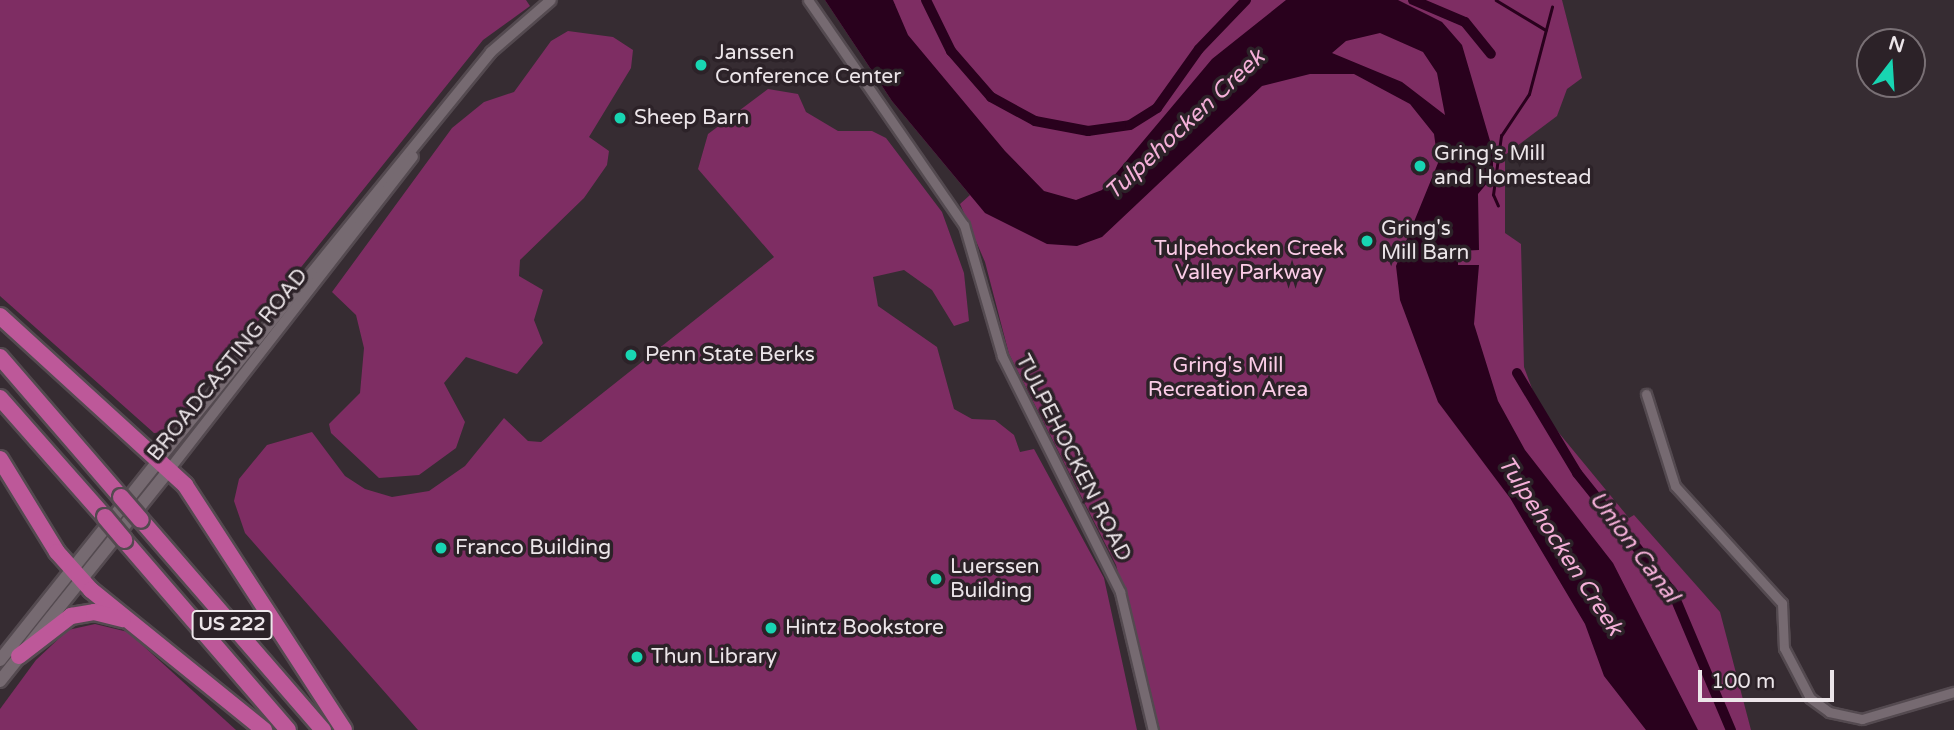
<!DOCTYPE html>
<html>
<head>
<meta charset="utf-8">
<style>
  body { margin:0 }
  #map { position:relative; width:1954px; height:730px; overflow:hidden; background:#362c32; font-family:"Varela Round",sans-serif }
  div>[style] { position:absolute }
  .green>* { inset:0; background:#7e2d63 }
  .water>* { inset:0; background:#29011d }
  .stream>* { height:2.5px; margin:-1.25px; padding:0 1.25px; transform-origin:1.25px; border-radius:1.25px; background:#29011d }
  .canal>* { height:10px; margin:-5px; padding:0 5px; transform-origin:5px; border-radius:5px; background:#29011d }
  .roads { filter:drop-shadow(2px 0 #544a50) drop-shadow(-2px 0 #544a50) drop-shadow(0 2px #544a50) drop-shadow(0 -2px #544a50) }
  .minor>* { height:9px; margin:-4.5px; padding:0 4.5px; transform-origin:4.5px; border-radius:4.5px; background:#766a71 }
  .tertiary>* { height:10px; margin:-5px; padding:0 5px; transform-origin:5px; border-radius:5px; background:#766a71 }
  .secondary>* { height:12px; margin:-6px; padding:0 6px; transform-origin:6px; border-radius:6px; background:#766a71 }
  .motorway>* { height:16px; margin:-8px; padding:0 8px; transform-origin:8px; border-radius:8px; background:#bd5899 }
  .bridges { filter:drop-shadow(2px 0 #544a50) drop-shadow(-2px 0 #544a50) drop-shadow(0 2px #544a50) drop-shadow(0 -2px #544a50) }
  .motorway-bridge>* { height:16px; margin:-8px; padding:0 8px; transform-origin:8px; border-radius:8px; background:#bd5899 }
  .dots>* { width:19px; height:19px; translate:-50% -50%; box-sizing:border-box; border:4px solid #2c2228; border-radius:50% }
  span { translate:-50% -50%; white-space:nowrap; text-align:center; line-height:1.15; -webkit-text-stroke:7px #2c2228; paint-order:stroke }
  .shield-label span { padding:2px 5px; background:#2c2228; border:2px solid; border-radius:5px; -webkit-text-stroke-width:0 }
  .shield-label { font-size:19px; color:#ece5e9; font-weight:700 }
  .poi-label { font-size:21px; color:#ece5e9 }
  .left { translate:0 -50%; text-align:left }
  .park-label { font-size:21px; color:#fbcce7 }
  .street-label { font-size:21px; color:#ece5e9 }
  .water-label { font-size:23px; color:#f5b0d9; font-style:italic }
  .north { position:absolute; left:1856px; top:28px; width:70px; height:70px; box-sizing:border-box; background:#2c2228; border:2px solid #797075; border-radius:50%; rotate:17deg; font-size:19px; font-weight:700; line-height:28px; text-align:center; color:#ece5e9 }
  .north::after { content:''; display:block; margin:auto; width:24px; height:32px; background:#18d5b2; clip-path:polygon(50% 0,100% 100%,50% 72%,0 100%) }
  .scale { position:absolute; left:1698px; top:670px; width:136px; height:32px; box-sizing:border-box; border:4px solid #ece5e9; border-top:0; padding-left:9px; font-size:21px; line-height:24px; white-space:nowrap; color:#ece5e9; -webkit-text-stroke:5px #2c2228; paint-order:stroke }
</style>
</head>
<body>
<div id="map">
  <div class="green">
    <i style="clip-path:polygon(0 0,526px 0,530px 6px,483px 40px,169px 432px,154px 433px,0 296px)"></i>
    <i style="clip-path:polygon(825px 0,1562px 0,1582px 78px,1567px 89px,1557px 116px,1505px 155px,1505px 233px,1521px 244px,1524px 367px,1540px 410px,1629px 518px,1634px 515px,1720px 612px,1751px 730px,1160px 730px,1116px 565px,1009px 354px,985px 262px,960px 204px,970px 195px,892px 101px)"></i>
    <i style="clip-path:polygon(568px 31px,613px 37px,633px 50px,631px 68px,589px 137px,609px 151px,607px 165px,584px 198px,520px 260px,519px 276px,543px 290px,534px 320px,543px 343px,517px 374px,466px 357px,444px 383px,465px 422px,456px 448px,419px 475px,379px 478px,331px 433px,329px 424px,360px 393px,364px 348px,356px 315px,332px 292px,452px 128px,484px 102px,514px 92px,551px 41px)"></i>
    <i style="clip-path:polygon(768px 89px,798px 94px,806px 112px,838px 131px,872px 131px,886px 138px,942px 212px,964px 273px,969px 321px,954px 326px,932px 290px,904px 270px,873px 277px,878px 306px,937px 347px,954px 409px,972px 419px,995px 420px,1014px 435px,1020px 452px,1034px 449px,1104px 578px,1137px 730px,418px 730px,245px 533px,234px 501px,239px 479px,267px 445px,312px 432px,345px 476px,365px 489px,392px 497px,429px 491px,465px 466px,504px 418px,528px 441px,541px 442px,774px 257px,698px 169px,708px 134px)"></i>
    <i style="clip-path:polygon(95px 624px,128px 632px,236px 730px,0 730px,0 709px,36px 660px,68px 630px)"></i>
  </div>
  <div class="water">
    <i style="clip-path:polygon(evenodd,825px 0,893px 0,908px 35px,1005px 151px,1044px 191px,1076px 200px,1102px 190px,1212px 59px,1286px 0,1398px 0,1442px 22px,1462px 45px,1493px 151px,1493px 176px,1478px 194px,1479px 250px,1458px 251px,1458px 265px,1479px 265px,1474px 324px,1498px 401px,1525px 450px,1613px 563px,1698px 730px,1646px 730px,1604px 676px,1585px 624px,1510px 498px,1438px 402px,1400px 300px,1396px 266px,1438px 163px,1434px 134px,1410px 104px,1354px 74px,1310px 74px,1262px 86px,1102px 237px,1077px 246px,1047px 244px,985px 213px,892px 101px,825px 0,1380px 33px,1423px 52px,1437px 73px,1445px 115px,1402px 82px,1332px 53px,1346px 41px,1380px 33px)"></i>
  </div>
  <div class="stream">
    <i style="left:1496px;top:0;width:58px;rotate:31deg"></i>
    <i style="left:1498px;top:206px;width:12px;rotate:-114deg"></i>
    <i style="left:1493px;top:195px;width:60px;rotate:-82.3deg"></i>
    <i style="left:1501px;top:136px;width:50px;rotate:-56.3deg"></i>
    <i style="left:1529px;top:94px;width:90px;rotate:-75.2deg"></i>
  </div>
  <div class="canal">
    <i style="left:926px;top:0;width:57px;rotate:63.9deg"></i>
    <i style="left:951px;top:51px;width:61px;rotate:49deg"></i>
    <i style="left:991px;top:97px;width:50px;rotate:28.6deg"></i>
    <i style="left:1035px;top:121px;width:54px;rotate:10.7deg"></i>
    <i style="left:1088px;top:131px;width:42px;rotate:-8.1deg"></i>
    <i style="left:1130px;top:125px;width:32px;rotate:-32deg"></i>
    <i style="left:1157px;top:108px;width:72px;rotate:-54.6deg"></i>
    <i style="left:1199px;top:49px;width:68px;rotate:-46.2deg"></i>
    <i style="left:1413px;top:0;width:56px;rotate:22.9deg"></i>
    <i style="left:1465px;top:22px;width:41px;rotate:50.9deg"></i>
    <i style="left:1517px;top:373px;width:117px;rotate:59deg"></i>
    <i style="left:1577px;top:473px;width:154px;rotate:51.3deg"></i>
    <i style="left:1673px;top:593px;width:149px;rotate:67.1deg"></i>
  </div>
  <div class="roads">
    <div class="minor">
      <i style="left:808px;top:0;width:274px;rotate:55.3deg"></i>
      <i style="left:964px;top:225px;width:136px;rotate:73.8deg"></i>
      <i style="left:1002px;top:356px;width:264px;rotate:63.4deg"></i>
      <i style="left:1120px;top:592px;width:142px;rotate:76.6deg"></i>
      <i style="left:1646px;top:394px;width:96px;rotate:72.5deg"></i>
      <i style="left:1675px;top:486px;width:159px;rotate:47.6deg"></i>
      <i style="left:1782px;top:603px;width:45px;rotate:87.5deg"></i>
      <i style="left:1784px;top:648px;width:56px;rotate:62.5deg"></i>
      <i style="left:1810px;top:698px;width:24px;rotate:36deg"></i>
      <i style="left:1829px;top:712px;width:34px;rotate:12deg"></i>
      <i style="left:1862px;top:719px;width:96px;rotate:-16.4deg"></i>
    </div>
    <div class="tertiary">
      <i style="left:159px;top:460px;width:526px;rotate:-50.86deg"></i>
      <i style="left:491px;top:52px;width:79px;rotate:-40.9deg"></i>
      <i style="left:169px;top:470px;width:397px;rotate:-52.1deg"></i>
    </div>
    <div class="secondary">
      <i style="left:0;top:660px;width:256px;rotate:-51.5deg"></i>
      <i style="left:0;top:681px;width:270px;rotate:-51.3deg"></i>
    </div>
    <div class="motorway">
      <i style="left:0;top:316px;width:251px;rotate:42.4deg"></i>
      <i style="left:185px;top:485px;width:292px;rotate:57deg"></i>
      <i style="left:0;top:357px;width:185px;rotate:49.2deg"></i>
      <i style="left:0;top:398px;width:159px;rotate:48.6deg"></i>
      <i style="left:0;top:459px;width:109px;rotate:58.5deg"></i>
      <i style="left:57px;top:552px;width:51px;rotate:48.2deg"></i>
      <i style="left:91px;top:590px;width:223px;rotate:39deg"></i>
      <i style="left:141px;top:520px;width:278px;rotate:49.1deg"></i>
      <i style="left:124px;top:540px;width:251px;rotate:49.2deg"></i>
      <i style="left:19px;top:656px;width:66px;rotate:-37.6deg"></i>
      <i style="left:71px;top:616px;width:23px;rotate:-10deg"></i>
      <i style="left:94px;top:612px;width:30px;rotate:14deg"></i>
    </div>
  </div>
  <div class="bridges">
    <div class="motorway-bridge">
      <i style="left:121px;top:497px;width:30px;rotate:49deg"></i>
      <i style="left:105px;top:517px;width:30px;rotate:50deg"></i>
    </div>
  </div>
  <div class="dots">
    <i style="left:701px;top:65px;background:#18d5b2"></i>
    <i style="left:620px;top:118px;background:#18d5b2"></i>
    <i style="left:1420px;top:166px;background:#18d5b2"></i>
    <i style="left:1367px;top:241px;background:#18d5b2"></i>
    <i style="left:631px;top:355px;background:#18d5b2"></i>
    <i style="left:441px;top:548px;background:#18d5b2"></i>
    <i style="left:936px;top:579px;background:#18d5b2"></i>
    <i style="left:771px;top:628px;background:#18d5b2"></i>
    <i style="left:637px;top:657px;background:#18d5b2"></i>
  </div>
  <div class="shield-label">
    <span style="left:232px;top:625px">US 222</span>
  </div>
  <div class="poi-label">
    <span class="left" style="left:715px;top:65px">Janssen<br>Conference Center</span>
    <span class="left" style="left:634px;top:118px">Sheep Barn</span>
    <span class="left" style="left:1434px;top:166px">Gring's Mill<br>and Homestead</span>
    <span class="left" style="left:1381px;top:241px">Gring's<br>Mill Barn</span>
    <span class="left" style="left:645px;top:355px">Penn State Berks</span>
    <span class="left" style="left:455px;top:548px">Franco Building</span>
    <span class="left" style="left:950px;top:579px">Luerssen<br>Building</span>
    <span class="left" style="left:785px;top:628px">Hintz Bookstore</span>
    <span class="left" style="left:651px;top:657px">Thun Library</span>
  </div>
  <div class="park-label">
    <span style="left:1249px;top:261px">Tulpehocken Creek<br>Valley Parkway</span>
    <span style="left:1228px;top:378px">Gring's Mill<br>Recreation Area</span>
  </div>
  <div class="street-label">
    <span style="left:228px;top:365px;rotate:-51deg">BROADCASTING ROAD</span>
    <span style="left:1073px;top:458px;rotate:63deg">TULPEHOCKEN ROAD</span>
  </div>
  <div class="water-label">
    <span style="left:1185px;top:125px;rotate:-43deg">Tulpehocken Creek</span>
    <span style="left:1560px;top:546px;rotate:57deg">Tulpehocken Creek</span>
    <span style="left:1634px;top:547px;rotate:53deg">Union Canal</span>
  </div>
  <div class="north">N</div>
  <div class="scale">100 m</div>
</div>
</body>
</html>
